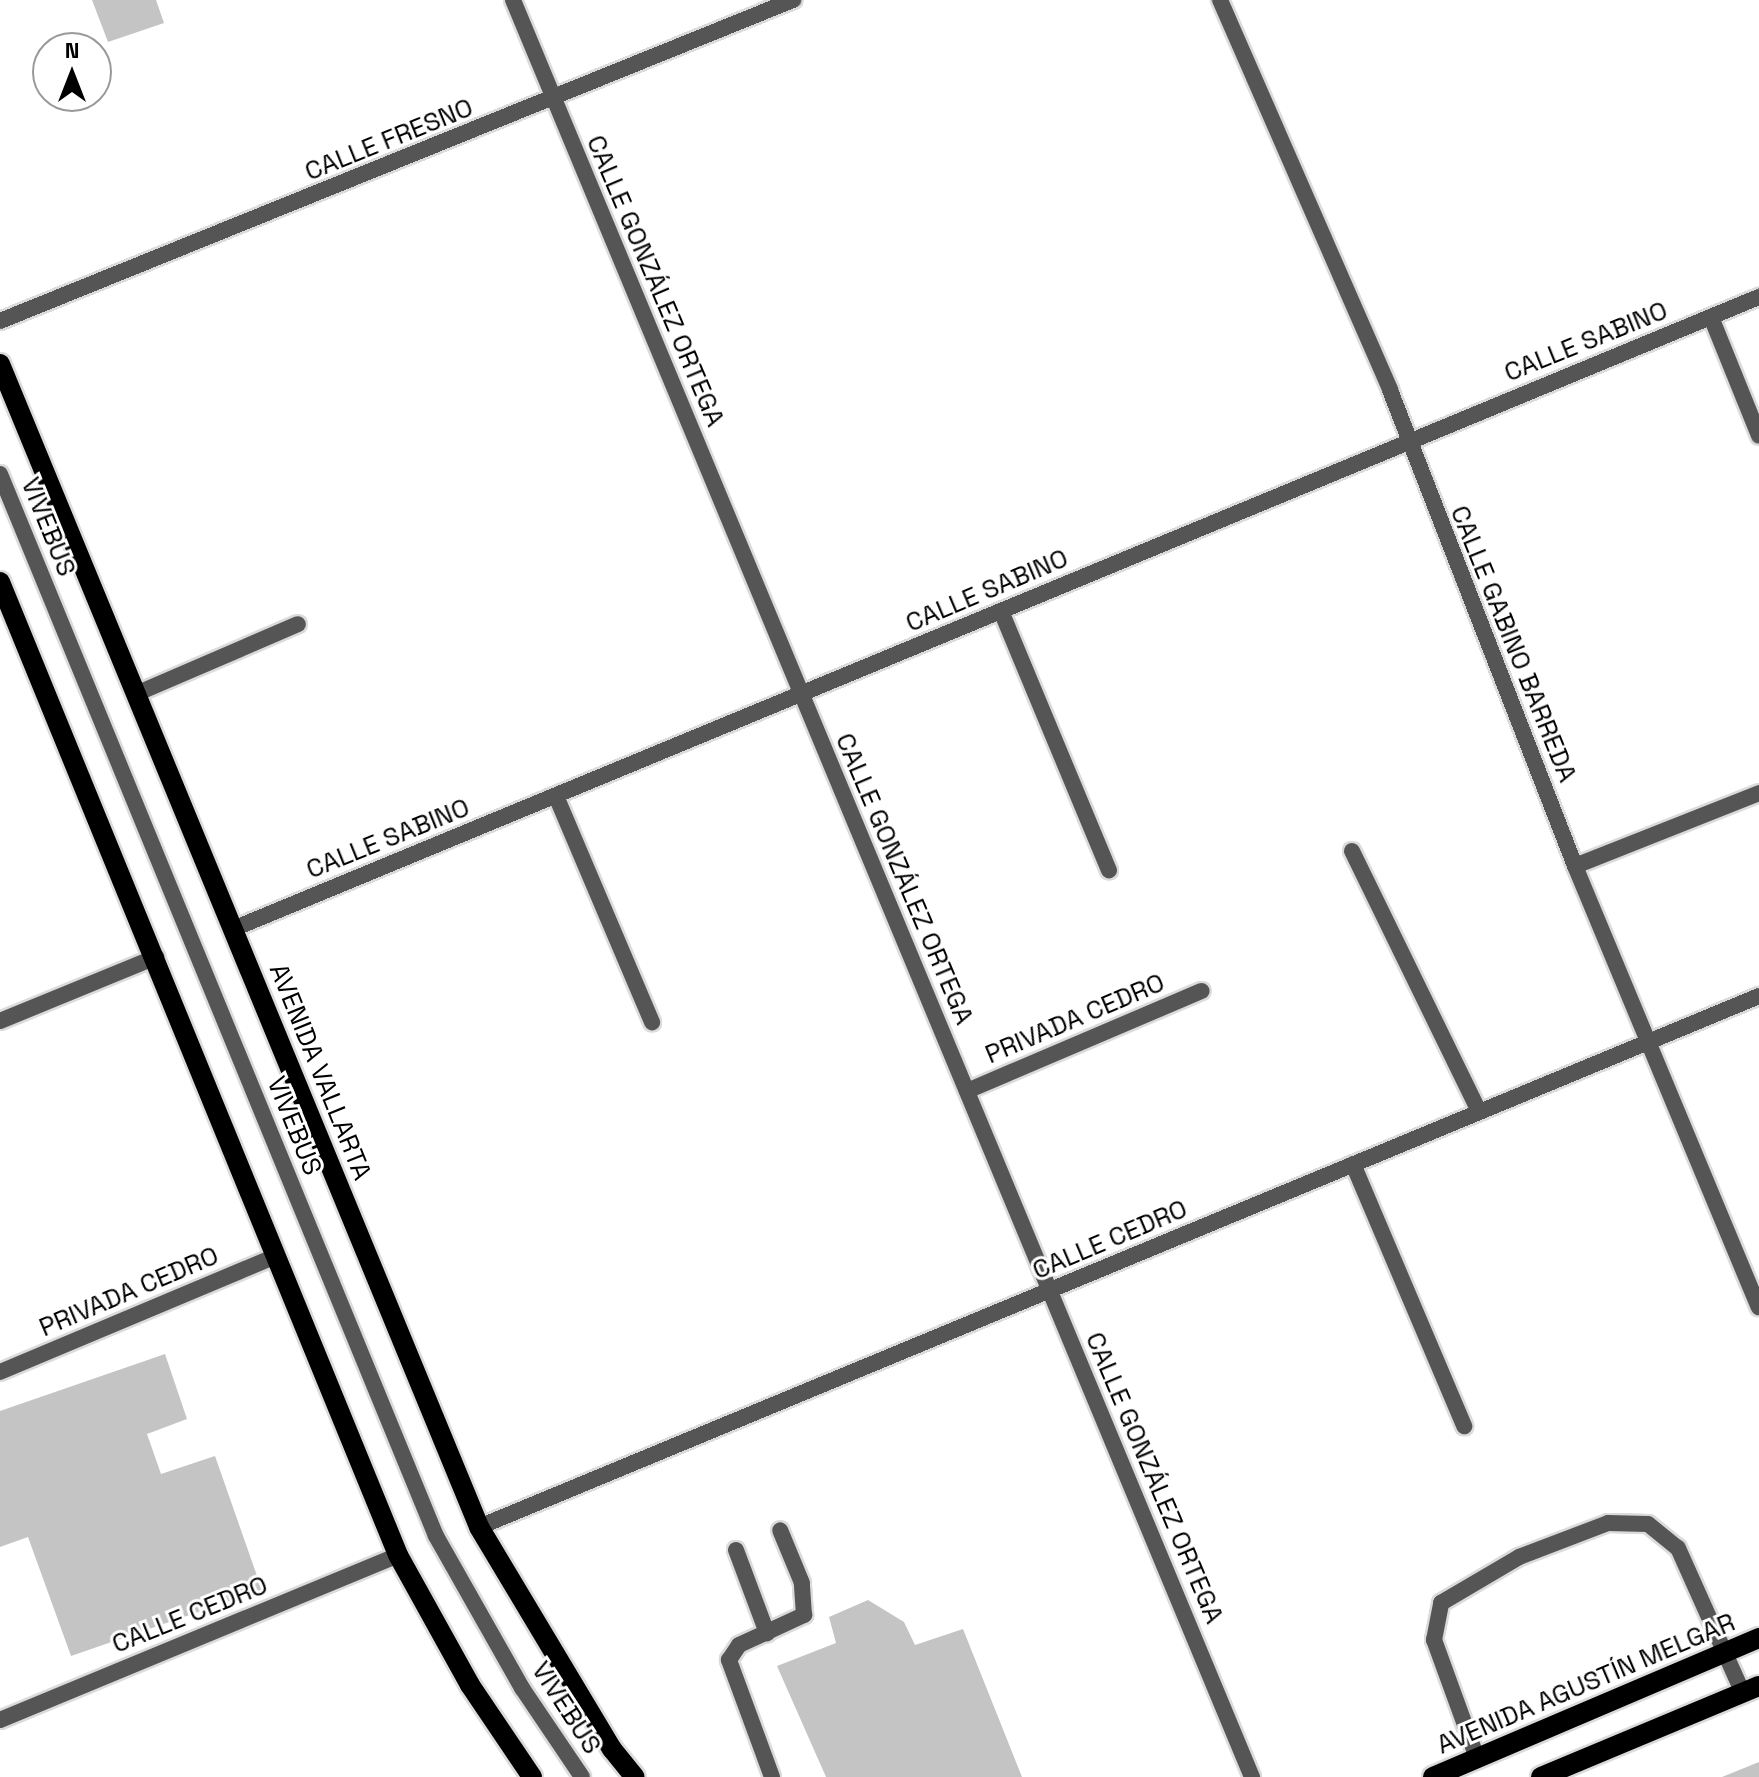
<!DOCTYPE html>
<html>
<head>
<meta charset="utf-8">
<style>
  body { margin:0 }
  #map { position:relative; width:1759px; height:1777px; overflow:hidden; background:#fff; font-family:"Space Grotesk",sans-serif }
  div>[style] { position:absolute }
  .building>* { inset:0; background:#c4c4c4 }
  .roads { filter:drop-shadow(2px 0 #dbdbdb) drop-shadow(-2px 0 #dbdbdb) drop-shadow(0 2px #dbdbdb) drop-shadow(0 -2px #dbdbdb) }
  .service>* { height:16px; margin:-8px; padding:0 8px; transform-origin:8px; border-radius:8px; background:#555 }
  .minor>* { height:16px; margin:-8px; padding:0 8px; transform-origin:8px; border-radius:8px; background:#555 }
  .tertiary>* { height:16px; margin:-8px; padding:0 8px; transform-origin:8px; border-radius:8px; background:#555 }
  .primary>* { height:20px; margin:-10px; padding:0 10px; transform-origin:10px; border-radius:10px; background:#000 }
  span { translate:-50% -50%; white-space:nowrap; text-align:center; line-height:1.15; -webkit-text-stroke:6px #fff; paint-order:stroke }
  .street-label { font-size:26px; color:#000 }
  .north { position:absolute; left:32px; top:32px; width:80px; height:80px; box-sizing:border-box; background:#fff; border:2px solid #999; border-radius:50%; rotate:0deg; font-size:22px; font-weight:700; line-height:32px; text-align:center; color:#000 }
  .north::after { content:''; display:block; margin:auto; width:28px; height:36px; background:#000; clip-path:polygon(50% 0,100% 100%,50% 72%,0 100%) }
</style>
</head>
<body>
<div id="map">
  <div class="building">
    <i style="clip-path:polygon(92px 0,156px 0,164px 23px,108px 42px)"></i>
    <i style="clip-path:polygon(165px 1354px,187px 1419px,147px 1434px,161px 1474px,215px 1456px,262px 1590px,71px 1656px,28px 1537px,0 1547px,0 1411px)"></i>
    <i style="clip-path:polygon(868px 1600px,904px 1622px,915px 1645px,963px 1629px,1022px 1777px,826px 1777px,777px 1666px,836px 1643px,829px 1617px)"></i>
    <i style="clip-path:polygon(1759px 1762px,1759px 1777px,1722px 1777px)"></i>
  </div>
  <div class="roads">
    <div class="service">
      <i style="left:0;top:474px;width:1148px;rotate:67.68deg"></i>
      <i style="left:436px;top:1536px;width:175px;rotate:60.5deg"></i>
      <i style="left:522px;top:1688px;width:107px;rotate:56deg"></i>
      <i style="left:138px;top:693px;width:174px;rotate:-23.3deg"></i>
      <i style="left:736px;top:1550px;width:89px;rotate:69.5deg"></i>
      <i style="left:1477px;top:1758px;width:126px;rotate:-110deg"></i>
      <i style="left:1434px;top:1640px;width:38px;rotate:-79deg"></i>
      <i style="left:1441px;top:1603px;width:91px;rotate:-30.5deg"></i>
      <i style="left:1519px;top:1557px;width:95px;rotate:-20.9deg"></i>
      <i style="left:1608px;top:1523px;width:40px;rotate:1.4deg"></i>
      <i style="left:1648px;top:1524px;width:38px;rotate:39deg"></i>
      <i style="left:1678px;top:1548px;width:159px;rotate:65.9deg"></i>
      <i style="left:772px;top:1777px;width:125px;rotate:-110.2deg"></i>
      <i style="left:729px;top:1660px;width:18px;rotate:-56deg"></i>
      <i style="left:739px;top:1645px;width:72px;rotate:-24.8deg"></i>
      <i style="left:804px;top:1615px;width:32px;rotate:-94deg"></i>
      <i style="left:802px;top:1583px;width:57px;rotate:-112.5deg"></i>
    </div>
    <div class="minor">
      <i style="left:513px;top:0;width:1925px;rotate:67.42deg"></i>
      <i style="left:1220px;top:0;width:425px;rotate:66.4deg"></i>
      <i style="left:1390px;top:390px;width:511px;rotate:68.76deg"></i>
      <i style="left:1575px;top:866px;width:478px;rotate:67.4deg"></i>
      <i style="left:1711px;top:317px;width:128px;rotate:68deg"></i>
      <i style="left:0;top:321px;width:856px;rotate:-22.04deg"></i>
      <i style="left:1001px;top:611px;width:281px;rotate:67.4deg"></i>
      <i style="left:556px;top:796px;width:246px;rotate:67deg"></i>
      <i style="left:1352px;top:851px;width:289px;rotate:64deg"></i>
      <i style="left:1575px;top:866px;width:198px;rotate:-21.6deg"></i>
      <i style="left:967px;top:1091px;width:255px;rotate:-23.1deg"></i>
      <i style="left:1353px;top:1164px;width:285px;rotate:67deg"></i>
      <i style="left:0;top:1372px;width:299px;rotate:-22.8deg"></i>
      <i style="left:479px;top:1527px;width:1386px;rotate:-22.53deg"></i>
      <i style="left:0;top:1720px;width:431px;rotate:-22.5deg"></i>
    </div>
    <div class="tertiary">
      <i style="left:233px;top:929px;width:1652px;rotate:-22.5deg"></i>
      <i style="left:0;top:1021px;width:169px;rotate:-22.3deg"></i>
    </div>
    <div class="primary">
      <i style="left:0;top:364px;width:1258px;rotate:67.61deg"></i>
      <i style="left:479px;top:1527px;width:259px;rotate:59.1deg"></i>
      <i style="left:612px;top:1749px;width:36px;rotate:51deg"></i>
      <i style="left:0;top:582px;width:1051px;rotate:67.75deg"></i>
      <i style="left:398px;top:1555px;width:149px;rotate:61deg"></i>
      <i style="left:470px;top:1685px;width:111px;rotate:56deg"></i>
      <i style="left:1433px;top:1777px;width:354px;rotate:-23.1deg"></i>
      <i style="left:1541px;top:1777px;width:236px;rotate:-22.7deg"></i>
    </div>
  </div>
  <div class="street-label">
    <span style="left:389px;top:140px;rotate:-22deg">CALLE FRESNO</span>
    <span style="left:655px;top:281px;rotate:67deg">CALLE GONZÁLEZ ORTEGA</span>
    <span style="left:1586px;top:342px;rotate:-22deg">CALLE SABINO</span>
    <span style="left:48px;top:527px;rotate:68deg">VIVEBUS</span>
    <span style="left:987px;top:591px;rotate:-23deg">CALLE SABINO</span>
    <span style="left:1513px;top:644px;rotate:68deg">CALLE GABINO BARREDA</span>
    <span style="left:388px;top:839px;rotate:-22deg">CALLE SABINO</span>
    <span style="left:904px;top:879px;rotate:67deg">CALLE GONZÁLEZ ORTEGA</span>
    <span style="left:1075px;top:1019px;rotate:-23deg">PRIVADA CEDRO</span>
    <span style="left:320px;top:1072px;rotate:68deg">AVENIDA VALLARTA</span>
    <span style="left:294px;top:1126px;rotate:68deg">VIVEBUS</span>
    <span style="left:1110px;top:1240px;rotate:-23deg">CALLE CEDRO</span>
    <span style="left:129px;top:1292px;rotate:-23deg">PRIVADA CEDRO</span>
    <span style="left:1154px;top:1478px;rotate:67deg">CALLE GONZÁLEZ ORTEGA</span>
    <span style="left:190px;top:1615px;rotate:-22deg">CALLE CEDRO</span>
    <span style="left:1586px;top:1684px;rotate:-23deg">AVENIDA AGUSTÍN MELGAR</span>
    <span style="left:566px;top:1708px;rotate:57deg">VIVEBUS</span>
  </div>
  <div class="north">N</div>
</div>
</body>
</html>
